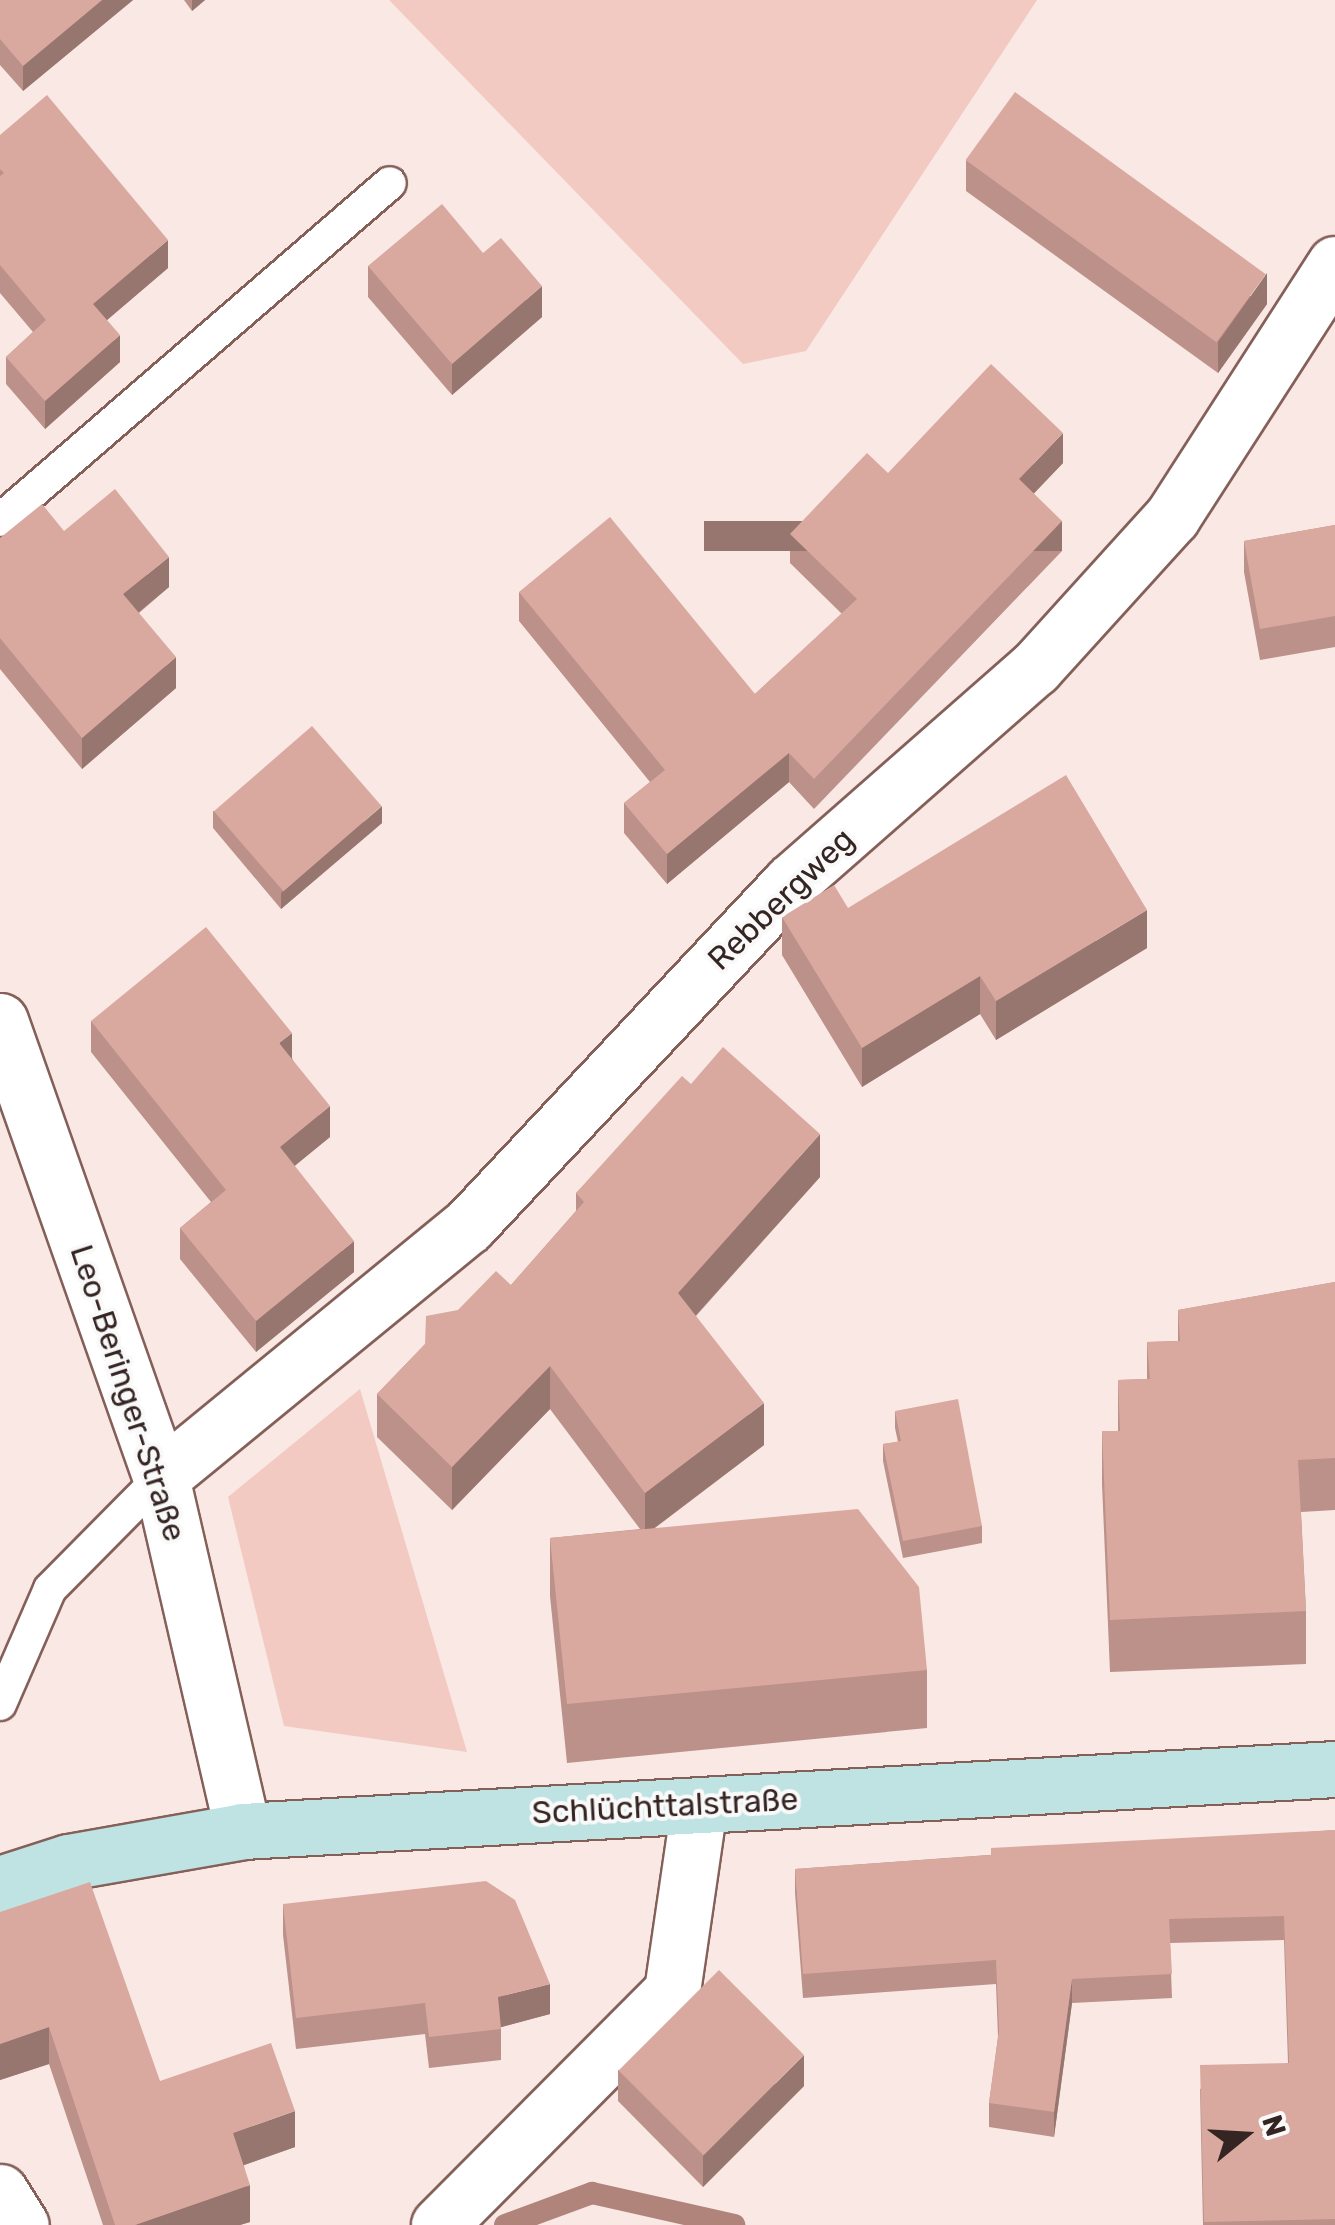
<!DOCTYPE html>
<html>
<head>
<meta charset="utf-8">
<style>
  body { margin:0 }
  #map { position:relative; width:1335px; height:2225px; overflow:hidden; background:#f9e8e4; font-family:Rubik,sans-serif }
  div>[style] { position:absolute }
  .green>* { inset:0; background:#f2cac2 }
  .stream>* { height:22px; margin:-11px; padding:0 11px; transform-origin:11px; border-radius:11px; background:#b1847b }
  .roads { filter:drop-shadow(2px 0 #846059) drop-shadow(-2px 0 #846059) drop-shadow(0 2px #846059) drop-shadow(0 -2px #846059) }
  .service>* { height:32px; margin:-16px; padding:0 16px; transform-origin:16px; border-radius:16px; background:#fff }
  .minor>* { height:55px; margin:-27.5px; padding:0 27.5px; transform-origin:27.5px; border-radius:27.5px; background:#fff }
  .secondary>* { height:55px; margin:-27.5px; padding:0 27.5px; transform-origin:27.5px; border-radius:27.5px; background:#bfe3e3 }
  .wall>* { inset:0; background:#bb918a }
  .shaded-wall>* { inset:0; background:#987670; transform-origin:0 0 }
  .building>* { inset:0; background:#d9a9a0; transform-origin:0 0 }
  span { translate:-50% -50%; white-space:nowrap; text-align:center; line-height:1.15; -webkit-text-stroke:8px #f9f9f9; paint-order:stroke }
  .street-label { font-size:32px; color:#352522 }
  .north { position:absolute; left:1195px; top:2085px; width:100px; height:100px; -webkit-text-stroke:8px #f9f9f9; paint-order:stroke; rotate:72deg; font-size:28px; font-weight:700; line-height:40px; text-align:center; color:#352522 }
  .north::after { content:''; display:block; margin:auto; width:35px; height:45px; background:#352522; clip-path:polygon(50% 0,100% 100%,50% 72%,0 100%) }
</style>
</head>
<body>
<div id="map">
  <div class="green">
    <i style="clip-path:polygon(389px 0,1037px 0,806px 351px,743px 364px)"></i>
    <i style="clip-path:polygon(360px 1389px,467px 1752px,284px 1726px,228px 1497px)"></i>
  </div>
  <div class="stream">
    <i style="left:505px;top:2225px;width:93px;rotate:-20.2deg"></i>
    <i style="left:592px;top:2193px;width:146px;rotate:12.7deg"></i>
  </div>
  <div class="roads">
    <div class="service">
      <i style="left:0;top:520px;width:515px;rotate:-40.83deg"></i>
      <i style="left:0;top:1704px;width:125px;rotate:-66.5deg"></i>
      <i style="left:50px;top:1589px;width:158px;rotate:-45.3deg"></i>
    </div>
    <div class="minor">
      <i style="left:0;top:1021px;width:484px;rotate:70.6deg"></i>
      <i style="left:161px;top:1477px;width:363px;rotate:77deg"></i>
      <i style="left:161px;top:1477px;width:397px;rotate:-39.3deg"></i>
      <i style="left:468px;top:1226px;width:472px;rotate:-46.8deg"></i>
      <i style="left:791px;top:882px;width:325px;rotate:-41.3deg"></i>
      <i style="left:1035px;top:668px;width:204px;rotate:-47.8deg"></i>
      <i style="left:1172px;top:517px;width:301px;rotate:-57.2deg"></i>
      <i style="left:0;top:2192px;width:39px;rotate:58deg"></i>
      <i style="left:439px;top:2225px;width:330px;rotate:-45.1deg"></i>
      <i style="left:672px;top:1991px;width:187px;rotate:-81.7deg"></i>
    </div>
    <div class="secondary">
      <i style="left:0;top:1884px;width:71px;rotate:-17.9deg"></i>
      <i style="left:68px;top:1862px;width:178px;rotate:-10deg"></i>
      <i style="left:243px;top:1831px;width:1094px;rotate:-3.25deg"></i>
    </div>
  </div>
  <div class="wall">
    <i style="clip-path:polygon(0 0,133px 0,23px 91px,0 65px)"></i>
    <i style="clip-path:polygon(184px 0,205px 0,192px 11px)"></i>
    <i style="clip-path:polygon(0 135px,168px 268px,107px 320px,120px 362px,45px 429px,6px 384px,6px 357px,33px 332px,0 293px)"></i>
    <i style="clip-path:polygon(966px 160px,1267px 304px,1218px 373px,966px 191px)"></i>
    <i style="clip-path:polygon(483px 253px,542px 317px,452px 395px,368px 297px,368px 266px)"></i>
    <i style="clip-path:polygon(1063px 463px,1033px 494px,1062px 551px,814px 809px,789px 782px,667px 884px,624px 833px,624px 803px,650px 782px,519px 621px,519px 592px,755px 694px,842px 614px,790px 563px,790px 534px,888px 473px)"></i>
    <i style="clip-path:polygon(1335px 525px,1335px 647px,1260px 660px,1244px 572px,1244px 541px)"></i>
    <i style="clip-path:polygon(64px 531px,169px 587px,139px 613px,176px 688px,82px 769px,0 669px,0 538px)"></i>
    <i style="clip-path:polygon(213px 811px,382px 823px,281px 909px,213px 828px)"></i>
    <i style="clip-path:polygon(848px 908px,1147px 948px,996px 1040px,980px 1014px,862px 1087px,782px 955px,782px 917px)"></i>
    <i style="clip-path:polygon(91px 1021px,292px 1058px,330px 1137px,294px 1166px,354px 1272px,256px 1352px,180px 1259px,180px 1228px,211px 1202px,91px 1052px)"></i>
    <i style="clip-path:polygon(691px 1084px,820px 1177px,696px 1316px,764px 1445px,655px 1528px,927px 1670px,927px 1728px,567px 1763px,550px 1596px,550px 1538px,640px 1529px,550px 1409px,452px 1510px,377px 1437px,377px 1394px,458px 1310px,511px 1285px,576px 1211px,576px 1193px)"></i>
    <i style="clip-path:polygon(1335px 1282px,1335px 1510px,1301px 1512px,1306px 1611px,1306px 1664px,1110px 1672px,1102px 1484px,1102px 1431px,1118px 1431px,1118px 1380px,1147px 1379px,1147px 1342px,1178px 1341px,1178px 1310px)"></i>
    <i style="clip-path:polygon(895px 1411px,982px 1526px,982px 1543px,903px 1558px,883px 1461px,883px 1444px,898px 1442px,895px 1428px)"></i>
    <i style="clip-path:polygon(1335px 1830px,1335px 2225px,1203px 2225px,1200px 2089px,1288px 2063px,1284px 1940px,1170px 1943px,1172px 1998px,1072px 2003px,1054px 2137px,989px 2127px,989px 2103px,998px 2037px,996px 1984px,803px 1998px,795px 1893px,795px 1869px)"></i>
    <i style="clip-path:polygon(283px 1904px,550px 2014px,501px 2027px,501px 2060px,429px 2068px,425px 2034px,296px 2049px,283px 1935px)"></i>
    <i style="clip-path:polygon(0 1912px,160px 2081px,295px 2147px,244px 2165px,250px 2222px,240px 2225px,103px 2225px,49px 2064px,0 2080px)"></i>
    <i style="clip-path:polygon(618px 2070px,804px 2086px,703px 2187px,618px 2101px)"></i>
  </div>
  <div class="shaded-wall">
    <i style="clip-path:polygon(102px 0,133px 0,23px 91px,23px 66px)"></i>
    <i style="clip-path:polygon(192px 0,205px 0,192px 11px)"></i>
    <i style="clip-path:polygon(168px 240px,168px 268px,93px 332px,93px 304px)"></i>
    <i style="clip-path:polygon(1267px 273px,1267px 304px,1218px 373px,1218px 342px)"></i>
    <i style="clip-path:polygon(542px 286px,542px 317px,452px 395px,452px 364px)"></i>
    <i style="clip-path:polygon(120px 335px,120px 362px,45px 429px,45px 401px)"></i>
    <i style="clip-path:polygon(1063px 433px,1063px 463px,1019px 509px,1019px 479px)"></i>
    <i style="left:1062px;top:521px;width:30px;height:358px;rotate:90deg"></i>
    <i style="clip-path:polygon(169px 557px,169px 587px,123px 625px,123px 594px)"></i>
    <i style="clip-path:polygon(176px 657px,176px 688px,82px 769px,82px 738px)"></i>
    <i style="clip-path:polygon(789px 753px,789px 782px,667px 884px,667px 854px)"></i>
    <i style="clip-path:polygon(382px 806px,382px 823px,281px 909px,281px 893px)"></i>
    <i style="clip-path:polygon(1147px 910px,1147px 948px,996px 1040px,996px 1001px)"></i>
    <i style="clip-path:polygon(980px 976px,980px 1014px,862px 1087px,862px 1048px)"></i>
    <i style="clip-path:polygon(292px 1033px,292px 1064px,279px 1043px)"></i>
    <i style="clip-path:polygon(330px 1106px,330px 1137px,280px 1178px,280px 1147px)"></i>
    <i style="clip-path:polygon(820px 1134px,820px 1177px,678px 1335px,678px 1293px)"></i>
    <i style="clip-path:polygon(354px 1241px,354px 1272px,256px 1352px,256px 1321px)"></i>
    <i style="clip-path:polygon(550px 1366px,550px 1409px,452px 1510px,452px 1467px)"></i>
    <i style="clip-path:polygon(764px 1403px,764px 1445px,645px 1535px,645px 1493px)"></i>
    <i style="clip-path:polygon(1072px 1979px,1072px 2003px,1054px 2137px,1054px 2112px)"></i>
    <i style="clip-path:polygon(550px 1984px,550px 2014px,498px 2028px,498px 1997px)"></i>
    <i style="clip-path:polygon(49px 2027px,49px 2064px,0 2080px,0 2044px)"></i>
    <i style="clip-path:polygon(804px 2055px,804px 2086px,703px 2187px,703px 2156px)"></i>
    <i style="clip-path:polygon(295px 2111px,295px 2147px,233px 2169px,233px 2133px)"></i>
    <i style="clip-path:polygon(250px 2185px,250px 2222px,240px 2225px,135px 2225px)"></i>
  </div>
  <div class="building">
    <i style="clip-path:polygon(0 0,102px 0,23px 66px,0 39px)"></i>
    <i style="left:1015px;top:92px;width:310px;height:84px;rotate:36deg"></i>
    <i style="clip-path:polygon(47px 95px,168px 240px,93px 304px,120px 335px,45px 401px,6px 357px,46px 320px,0 265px,0 176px,4px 173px,0 169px,0 135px)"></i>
    <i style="clip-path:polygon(442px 204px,483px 253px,501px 238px,542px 286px,452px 364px,368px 266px)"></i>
    <i style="clip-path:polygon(991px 364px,1063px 433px,1019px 479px,1062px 521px,814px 779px,789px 753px,667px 854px,624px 803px,665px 770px,519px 592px,610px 517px,755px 694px,857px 599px,790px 534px,867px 453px,888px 473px)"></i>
    <i style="clip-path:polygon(115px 489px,169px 557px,123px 594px,176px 657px,82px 738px,0 638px,0 538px,42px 504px,64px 531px)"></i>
    <i style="clip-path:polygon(1335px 525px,1335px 616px,1260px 629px,1244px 541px)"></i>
    <i style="left:312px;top:726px;width:106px;height:130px;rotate:49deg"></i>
    <i style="clip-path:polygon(1066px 775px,1147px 910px,996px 1001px,980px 976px,862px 1048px,782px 917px,834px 885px,848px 908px)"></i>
    <i style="clip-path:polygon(206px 927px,292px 1033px,279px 1043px,330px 1106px,280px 1147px,354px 1241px,256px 1321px,180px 1228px,226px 1190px,91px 1021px)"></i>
    <i style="clip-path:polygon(723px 1047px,820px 1134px,678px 1293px,764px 1403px,645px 1493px,550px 1366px,452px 1467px,377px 1394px,425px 1344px,426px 1316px,458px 1310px,496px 1271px,511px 1285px,584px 1202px,576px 1193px,682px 1076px,691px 1084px)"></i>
    <i style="clip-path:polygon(1335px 1282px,1335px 1458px,1298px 1460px,1306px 1611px,1110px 1620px,1102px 1431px,1120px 1431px,1118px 1380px,1150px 1379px,1147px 1342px,1180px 1341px,1178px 1310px)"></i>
    <i style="clip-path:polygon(958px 1399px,982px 1526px,903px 1541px,883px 1444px,901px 1441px,895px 1411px)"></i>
    <i style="clip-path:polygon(858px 1509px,919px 1587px,927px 1670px,567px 1704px,550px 1538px)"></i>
    <i style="clip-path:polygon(1335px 1830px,1335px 2219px,1204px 2222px,1200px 2065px,1289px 2063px,1284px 1916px,1169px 1919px,1172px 1974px,1072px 1979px,1054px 2112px,989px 2103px,999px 2031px,996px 1960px,803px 1974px,795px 1869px,991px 1855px,991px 1848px)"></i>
    <i style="clip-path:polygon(486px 1881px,515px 1900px,550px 1984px,498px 1997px,501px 2029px,429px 2037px,425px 2003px,296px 2018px,283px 1904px)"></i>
    <i style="clip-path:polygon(90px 1882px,160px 2081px,271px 2043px,295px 2111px,233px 2133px,250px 2185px,135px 2225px,115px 2225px,49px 2027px,0 2044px,0 1912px)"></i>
    <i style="left:719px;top:1970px;width:120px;height:142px;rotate:45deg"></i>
  </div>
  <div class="street-label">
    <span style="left:781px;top:899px;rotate:-44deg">Rebbergweg</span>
    <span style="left:128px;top:1393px;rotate:72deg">Leo-Beringer-Straße</span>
    <span style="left:665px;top:1806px;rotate:-3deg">Schlüchttalstraße</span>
  </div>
  <div class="north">N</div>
</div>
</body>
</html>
